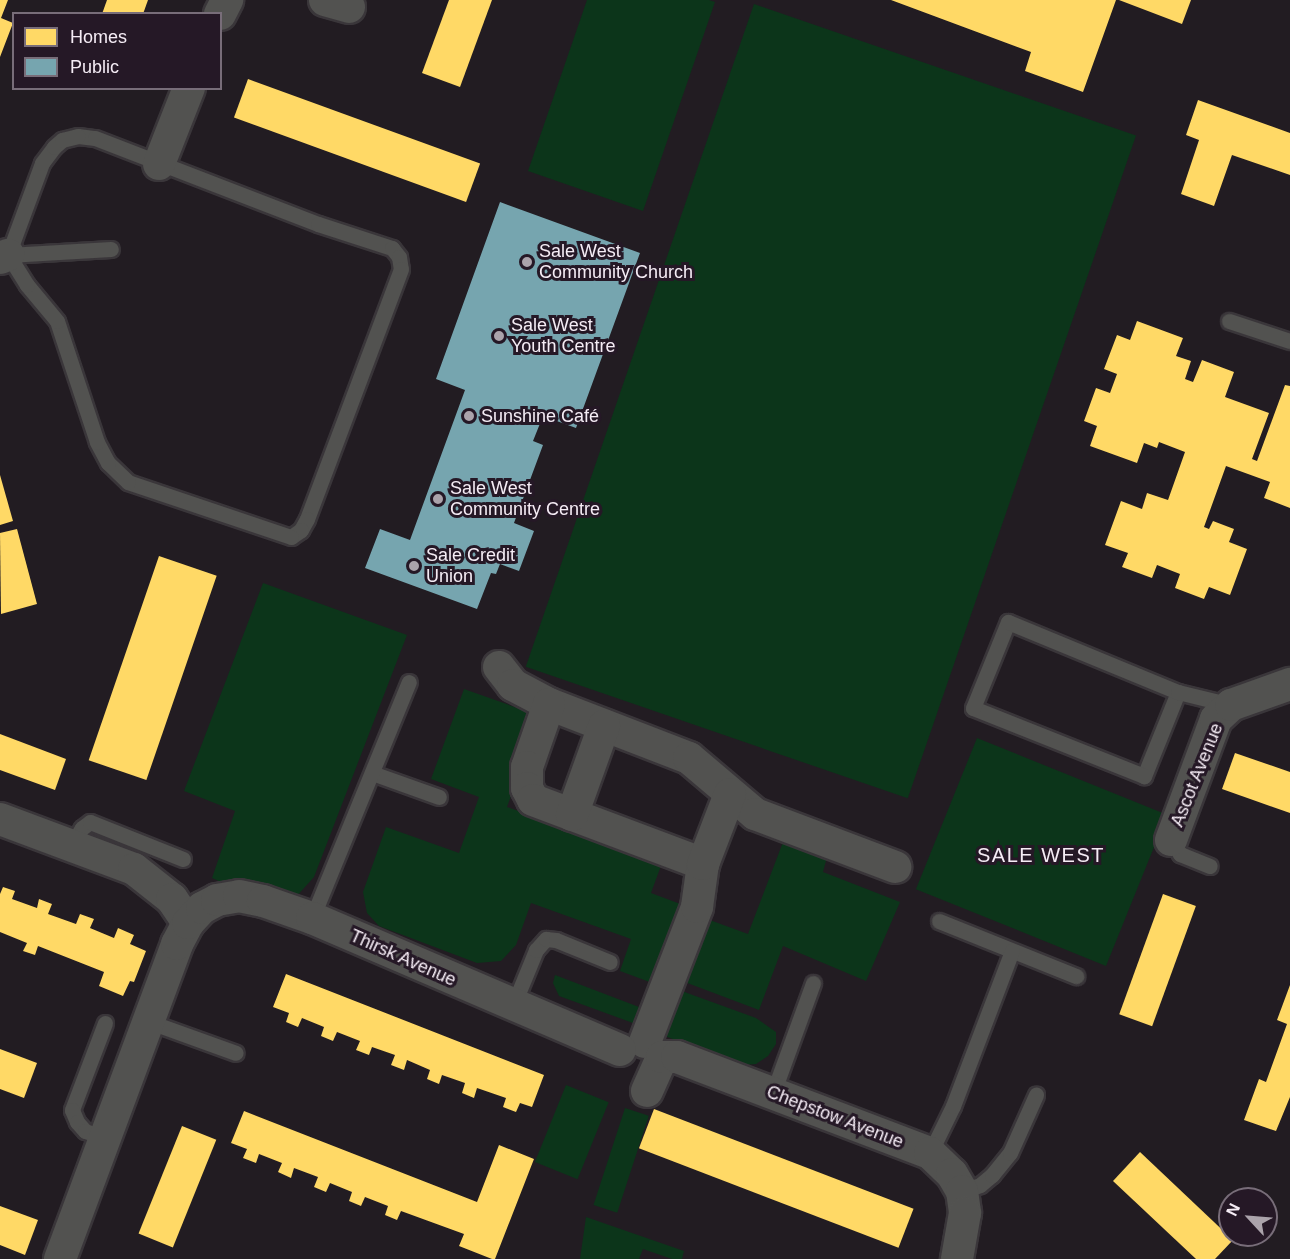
<!DOCTYPE html>
<html>
<head>
<meta charset="utf-8">
<style>
  body { margin:0 }
  #map { position:relative; width:1290px; height:1259px; overflow:hidden; background:#221c22; font-family:Helvetica,sans-serif }
  div>[style] { position:absolute }
  .green>* { inset:0; background:#0c351a; transform-origin:0 0 }
  .homes>* { inset:0; background:#ffd966; transform-origin:0 0 }
  .public>* { inset:0; background:#76a5af }
  .roads { filter:drop-shadow(2px 0 #3a363a) drop-shadow(-2px 0 #3a363a) drop-shadow(0 2px #3a363a) drop-shadow(0 -2px #3a363a) }
  .lane>* { height:15px; margin:-7.5px; padding:0 7.5px; transform-origin:7.5px; border-radius:7.5px; background:#525250 }
  .street>* { height:32px; margin:-16px; padding:0 16px; transform-origin:16px; border-radius:16px; background:#525250 }
  .dots>* { width:16px; height:16px; translate:-50% -50%; box-sizing:border-box; border:3px solid #251826; border-radius:50% }
  span { translate:-50% -50%; white-space:nowrap; text-align:center; line-height:1.15; -webkit-text-stroke:6px #251826; paint-order:stroke }
  .poi-label { font-size:18px; color:#f5ecf5 }
  .left { translate:0 -50%; text-align:left }
  .street-label { font-size:18px; color:#f5ecf5 }
  .neighbourhood-label { font-size:20px; color:#f5ecf5; letter-spacing:1.5px }
  .legend { position:absolute; left:12px; top:12px; width:210px; height:78px; box-sizing:border-box; background:#251826; border:2px solid #786d79; margin:0; padding:8px 10px; list-style:none; font-size:18px; color:#f5ecf5 }
  .legend li { display:flex; align-items:center; gap:12px; height:30px }
  .legend b { width:30px; border:2px solid #786d79 }
  .north { position:absolute; left:1218px; top:1187px; width:60px; height:60px; box-sizing:border-box; background:#251826; border:2px solid #786d79; border-radius:50%; rotate:296deg; font-size:16px; font-weight:700; line-height:24px; text-align:center; color:#f5ecf5 }
  .north::after { content:''; display:block; margin:auto; width:21px; height:27px; background:#aba3ab; clip-path:polygon(50% 0,100% 100%,50% 72%,0 100%) }
</style>
</head>
<body>
<div id="map">
  <div class="green">
    <i style="clip-path:polygon(587px 0,709px 0,715px 2px,643px 211px,528px 171px)"></i>
    <i style="left:754px;top:4px;width:404px;height:701px;rotate:19deg"></i>
    <i style="clip-path:polygon(263px 583px,407px 635px,314px 877px,296px 897px,237px 889px,212px 878px,235px 811px,184px 791px)"></i>
    <i style="clip-path:polygon(464px 689px,540px 716px,507px 807px,662px 863px,651px 893px,683px 905px,655px 984px,620px 971px,631px 939px,531px 903px,516px 945px,501px 961px,477px 963px,379px 926px,367px 913px,363px 892px,386px 827px,459px 853px,479px 797px,431px 779px)"></i>
    <i style="left:977px;top:738px;width:205px;height:163px;rotate:22deg"></i>
    <i style="clip-path:polygon(783px 842px,827px 857px,823px 872px,900px 902px,866px 981px,783px 946px,759px 1010px,682px 981px,707px 919px,748px 934px)"></i>
    <i style="clip-path:polygon(555px 975px,639px 1007px,633px 1023px,559px 996px,553px 983px)"></i>
    <i style="clip-path:polygon(679px 990px,756px 1018px,776px 1032px,776px 1044px,768px 1056px,756px 1064px,743px 1065px,662px 1035px)"></i>
    <i style="left:566px;top:1085px;width:46px;height:83px;rotate:22deg"></i>
    <i style="left:625px;top:1108px;width:25px;height:102px;rotate:18deg"></i>
    <i style="clip-path:polygon(586px 1217px,684px 1251px,682px 1259px,672px 1259px,643px 1249px,639px 1259px,580px 1259px)"></i>
  </div>
  <div class="homes">
    <i style="clip-path:polygon(0 0,8px 0,1px 18px,13px 23px,0 57px)"></i>
    <i style="clip-path:polygon(107px 0,148px 0,143px 14px,102px 14px)"></i>
    <i style="clip-path:polygon(449px 0,492px 0,460px 87px,422px 73px)"></i>
    <i style="clip-path:polygon(891px 0,1116px 0,1083px 92px,1025px 71px,1031px 52px)"></i>
    <i style="clip-path:polygon(1119px 0,1191px 0,1182px 24px)"></i>
    <i style="left:248px;top:79px;width:247px;height:41px;rotate:20deg"></i>
    <i style="clip-path:polygon(1198px 100px,1290px 133px,1290px 175px,1232px 155px,1214px 206px,1181px 194px,1199px 140px,1186px 135px)"></i>
    <i style="clip-path:polygon(1137px 321px,1183px 338px,1176px 356px,1191px 361px,1185px 379px,1193px 382px,1202px 360px,1234px 372px,1225px 397px,1269px 413px,1252px 459px,1257px 461px,1285px 385px,1290px 386px,1290px 508px,1264px 498px,1270px 482px,1226px 466px,1204px 527px,1209px 529px,1213px 521px,1234px 529px,1229px 542px,1247px 549px,1230px 595px,1209px 587px,1204px 599px,1175px 588px,1180px 574px,1157px 565px,1152px 578px,1122px 567px,1128px 553px,1105px 545px,1121px 501px,1142px 509px,1147px 493px,1168px 500px,1185px 452px,1159px 442px,1157px 448px,1144px 443px,1137px 463px,1090px 446px,1097px 426px,1084px 421px,1096px 388px,1110px 393px,1117px 374px,1104px 369px,1117px 335px,1130px 340px)"></i>
    <i style="clip-path:polygon(0 475px,13px 521px,0 525px)"></i>
    <i style="clip-path:polygon(17px 529px,37px 604px,1px 614px,0 533px)"></i>
    <i style="left:159px;top:556px;width:61px;height:216px;rotate:19deg"></i>
    <i style="clip-path:polygon(0 734px,66px 759px,55px 790px,0 770px)"></i>
    <i style="clip-path:polygon(1235px 753px,1290px 772px,1290px 813px,1222px 789px)"></i>
    <i style="clip-path:polygon(3px 887px,15px 891px,12px 899px,37px 908px,39px 899px,52px 904px,48px 914px,76px 924px,80px 914px,94px 919px,90px 928px,114px 938px,118px 928px,134px 935px,130px 944px,146px 951px,134px 982px,130px 981px,123px 996px,99px 986px,104px 972px,38px 946px,35px 955px,23px 951px,27px 943px,0 932px,0 894px)"></i>
    <i style="left:1163px;top:894px;width:35px;height:128px;rotate:20deg"></i>
    <i style="clip-path:polygon(286px 974px,544px 1075px,532px 1107px,520px 1103px,516px 1112px,503px 1107px,506px 1098px,477px 1088px,474px 1098px,462px 1093px,465px 1083px,442px 1075px,439px 1084px,427px 1079px,430px 1070px,407px 1060px,404px 1070px,391px 1065px,395px 1055px,372px 1047px,369px 1055px,356px 1050px,360px 1041px,337px 1032px,333px 1041px,321px 1036px,324px 1027px,302px 1018px,298px 1027px,286px 1022px,289px 1013px,273px 1007px)"></i>
    <i style="clip-path:polygon(1290px 985px,1290px 1097px,1276px 1131px,1244px 1120px,1259px 1079px,1266px 1082px,1287px 1024px,1277px 1020px)"></i>
    <i style="clip-path:polygon(0 1049px,37px 1063px,24px 1098px,0 1089px)"></i>
    <i style="left:654px;top:1109px;width:278px;height:42px;rotate:21deg"></i>
    <i style="clip-path:polygon(244px 1111px,477px 1202px,499px 1145px,534px 1159px,495px 1259px,492px 1259px,459px 1246px,464px 1234px,401px 1211px,397px 1220px,385px 1215px,388px 1206px,365px 1197px,361px 1206px,349px 1201px,352px 1192px,330px 1183px,326px 1192px,314px 1187px,318px 1177px,294px 1168px,291px 1178px,278px 1172px,282px 1163px,259px 1154px,256px 1163px,243px 1158px,247px 1149px,231px 1143px)"></i>
    <i style="left:182px;top:1126px;width:37px;height:116px;rotate:22deg"></i>
    <i style="clip-path:polygon(1140px 1152px,1233px 1240px,1215px 1259px,1196px 1259px,1113px 1181px)"></i>
    <i style="clip-path:polygon(0 1206px,38px 1220px,25px 1255px,0 1245px)"></i>
  </div>
  <div class="public">
    <i style="clip-path:polygon(500px 202px,640px 253px,576px 428px,543px 416px,533px 441px,543px 445px,514px 523px,534px 531px,519px 571px,500px 564px,496px 574px,491px 573px,477px 609px,365px 568px,380px 529px,410px 540px,465px 390px,436px 379px)"></i>
  </div>
  <div class="roads">
    <div class="lane">
      <i style="left:78px;top:136px;width:17px;rotate:7deg"></i>
      <i style="left:95px;top:138px;width:239px;rotate:21.1deg"></i>
      <i style="left:318px;top:224px;width:78px;rotate:18deg"></i>
      <i style="left:392px;top:248px;width:11px;rotate:52deg"></i>
      <i style="left:399px;top:257px;width:12px;rotate:81deg"></i>
      <i style="left:401px;top:269px;width:267px;rotate:110.6deg"></i>
      <i style="left:307px;top:519px;width:13px;rotate:119deg"></i>
      <i style="left:301px;top:530px;width:12px;rotate:145deg"></i>
      <i style="left:291px;top:537px;width:172px;rotate:-161.4deg"></i>
      <i style="left:128px;top:482px;width:28px;rotate:-136deg"></i>
      <i style="left:108px;top:463px;width:24px;rotate:-118deg"></i>
      <i style="left:97px;top:442px;width:127px;rotate:-108.3deg"></i>
      <i style="left:57px;top:321px;width:47px;rotate:-129.8deg"></i>
      <i style="left:27px;top:285px;width:36px;rotate:-122deg"></i>
      <i style="left:8px;top:255px;width:98px;rotate:-69.7deg"></i>
      <i style="left:42px;top:163px;width:20px;rotate:-53deg"></i>
      <i style="left:54px;top:147px;width:11px;rotate:-41deg"></i>
      <i style="left:62px;top:140px;width:16px;rotate:-14deg"></i>
      <i style="left:8px;top:255px;width:103px;rotate:-3.3deg"></i>
      <i style="left:1229px;top:321px;width:64px;rotate:18.2deg"></i>
      <i style="left:1178px;top:692px;width:91px;rotate:112deg"></i>
      <i style="left:1144px;top:776px;width:184px;rotate:-158.3deg"></i>
      <i style="left:973px;top:708px;width:93px;rotate:-67.9deg"></i>
      <i style="left:1008px;top:622px;width:184px;rotate:22.4deg"></i>
      <i style="left:1178px;top:692px;width:55px;rotate:13.8deg"></i>
      <i style="left:372px;top:773px;width:71px;rotate:19.7deg"></i>
      <i style="left:1171px;top:840px;width:17px;rotate:57deg"></i>
      <i style="left:1180px;top:854px;width:32px;rotate:22deg"></i>
      <i style="left:71px;top:846px;width:21px;rotate:-59deg"></i>
      <i style="left:82px;top:828px;width:10px;rotate:-37deg"></i>
      <i style="left:90px;top:822px;width:100px;rotate:21.7deg"></i>
      <i style="left:312px;top:918px;width:255px;rotate:-67.7deg"></i>
      <i style="left:939px;top:921px;width:148px;rotate:21.9deg"></i>
      <i style="left:513px;top:1006px;width:61px;rotate:-67.7deg"></i>
      <i style="left:536px;top:950px;width:15px;rotate:-48deg"></i>
      <i style="left:546px;top:939px;width:10px;rotate:6deg"></i>
      <i style="left:556px;top:940px;width:58px;rotate:22.2deg"></i>
      <i style="left:150px;top:1022px;width:91px;rotate:19.8deg"></i>
      <i style="left:105px;top:1023px;width:93px;rotate:110.8deg"></i>
      <i style="left:72px;top:1110px;width:13px;rotate:67deg"></i>
      <i style="left:77px;top:1122px;width:12px;rotate:48deg"></i>
      <i style="left:85px;top:1131px;width:21px;rotate:19deg"></i>
      <i style="left:773px;top:1093px;width:117px;rotate:-70deg"></i>
      <i style="left:930px;top:1153px;width:52px;rotate:-63.9deg"></i>
      <i style="left:953px;top:1106px;width:166px;rotate:-69.2deg"></i>
      <i style="left:962px;top:1191px;width:19px;rotate:-18deg"></i>
      <i style="left:980px;top:1185px;width:16px;rotate:-40deg"></i>
      <i style="left:992px;top:1175px;width:28px;rotate:-51deg"></i>
      <i style="left:1010px;top:1153px;width:64px;rotate:-65.9deg"></i>
    </div>
    <div class="street">
      <i style="left:325px;top:0;width:25px;rotate:16deg"></i>
      <i style="left:220px;top:14px;width:16px;rotate:-63deg"></i>
      <i style="left:159px;top:164px;width:82px;rotate:-68.5deg"></i>
      <i style="left:0;top:258px;width:9px;rotate:-21deg"></i>
      <i style="left:499px;top:667px;width:23px;rotate:52deg"></i>
      <i style="left:513px;top:685px;width:41px;rotate:27.8deg"></i>
      <i style="left:549px;top:704px;width:150px;rotate:21.1deg"></i>
      <i style="left:689px;top:758px;width:87px;rotate:40.3deg"></i>
      <i style="left:755px;top:814px;width:150px;rotate:20.7deg"></i>
      <i style="left:549px;top:704px;width:67px;rotate:109.2deg"></i>
      <i style="left:527px;top:767px;width:21px;rotate:90deg"></i>
      <i style="left:527px;top:788px;width:13px;rotate:63deg"></i>
      <i style="left:533px;top:800px;width:182px;rotate:20.6deg"></i>
      <i style="left:572px;top:815px;width:95px;rotate:-70.2deg"></i>
      <i style="left:0;top:819px;width:143px;rotate:20.5deg"></i>
      <i style="left:134px;top:869px;width:48px;rotate:38.3deg"></i>
      <i style="left:172px;top:899px;width:29px;rotate:56deg"></i>
      <i style="left:1171px;top:840px;width:129px;rotate:-69.6deg"></i>
      <i style="left:1216px;top:719px;width:21px;rotate:-43deg"></i>
      <i style="left:1231px;top:705px;width:63px;rotate:-19.6deg"></i>
      <i style="left:645px;top:1042px;width:145px;rotate:-68.9deg"></i>
      <i style="left:697px;top:907px;width:43px;rotate:-82.1deg"></i>
      <i style="left:703px;top:864px;width:75px;rotate:-68.9deg"></i>
      <i style="left:647px;top:1091px;width:37px;rotate:-66deg"></i>
      <i style="left:662px;top:1057px;width:15px"></i>
      <i style="left:677px;top:1057px;width:271px;rotate:20.8deg"></i>
      <i style="left:930px;top:1153px;width:30px;rotate:44deg"></i>
      <i style="left:952px;top:1174px;width:20px;rotate:60deg"></i>
      <i style="left:962px;top:1191px;width:22px;rotate:82deg"></i>
      <i style="left:965px;top:1213px;width:47px;rotate:99.9deg"></i>
      <i style="left:60px;top:1259px;width:336px;rotate:-69.6deg"></i>
      <i style="left:177px;top:944px;width:24px;rotate:-62deg"></i>
      <i style="left:188px;top:923px;width:21px;rotate:-47deg"></i>
      <i style="left:202px;top:908px;width:17px;rotate:-28deg"></i>
      <i style="left:217px;top:900px;width:22px;rotate:-10deg"></i>
      <i style="left:239px;top:896px;width:25px;rotate:12deg"></i>
      <i style="left:263px;top:901px;width:52px;rotate:19.1deg"></i>
      <i style="left:312px;top:918px;width:335px;rotate:23.2deg"></i>
    </div>
  </div>
  <div class="dots">
    <i style="left:527px;top:262px;background:#aba3ab"></i>
    <i style="left:499px;top:336px;background:#aba3ab"></i>
    <i style="left:469px;top:416px;background:#aba3ab"></i>
    <i style="left:438px;top:499px;background:#aba3ab"></i>
    <i style="left:414px;top:566px;background:#aba3ab"></i>
  </div>
  <div class="poi-label">
    <span class="left" style="left:539px;top:262px">Sale West<br>Community Church</span>
    <span class="left" style="left:511px;top:336px">Sale West<br>Youth Centre</span>
    <span class="left" style="left:481px;top:416px">Sunshine Café</span>
    <span class="left" style="left:450px;top:499px">Sale West<br>Community Centre</span>
    <span class="left" style="left:426px;top:566px">Sale Credit<br>Union</span>
  </div>
  <div class="street-label">
    <span style="left:1197px;top:775px;rotate:-68deg">Ascot Avenue</span>
    <span style="left:403px;top:958px;rotate:24deg">Thirsk Avenue</span>
    <span style="left:835px;top:1117px;rotate:21deg">Chepstow Avenue</span>
  </div>
  <div class="neighbourhood-label">
    <span style="left:1041px;top:855px">SALE WEST</span>
  </div>
  <ul class="legend">
  <li><b style="height:16px;background:#ffd966"></b>Homes</li>
  <li><b style="height:16px;background:#76a5af"></b>Public</li>
  </ul>
  <div class="north">N</div>
</div>
</body>
</html>
